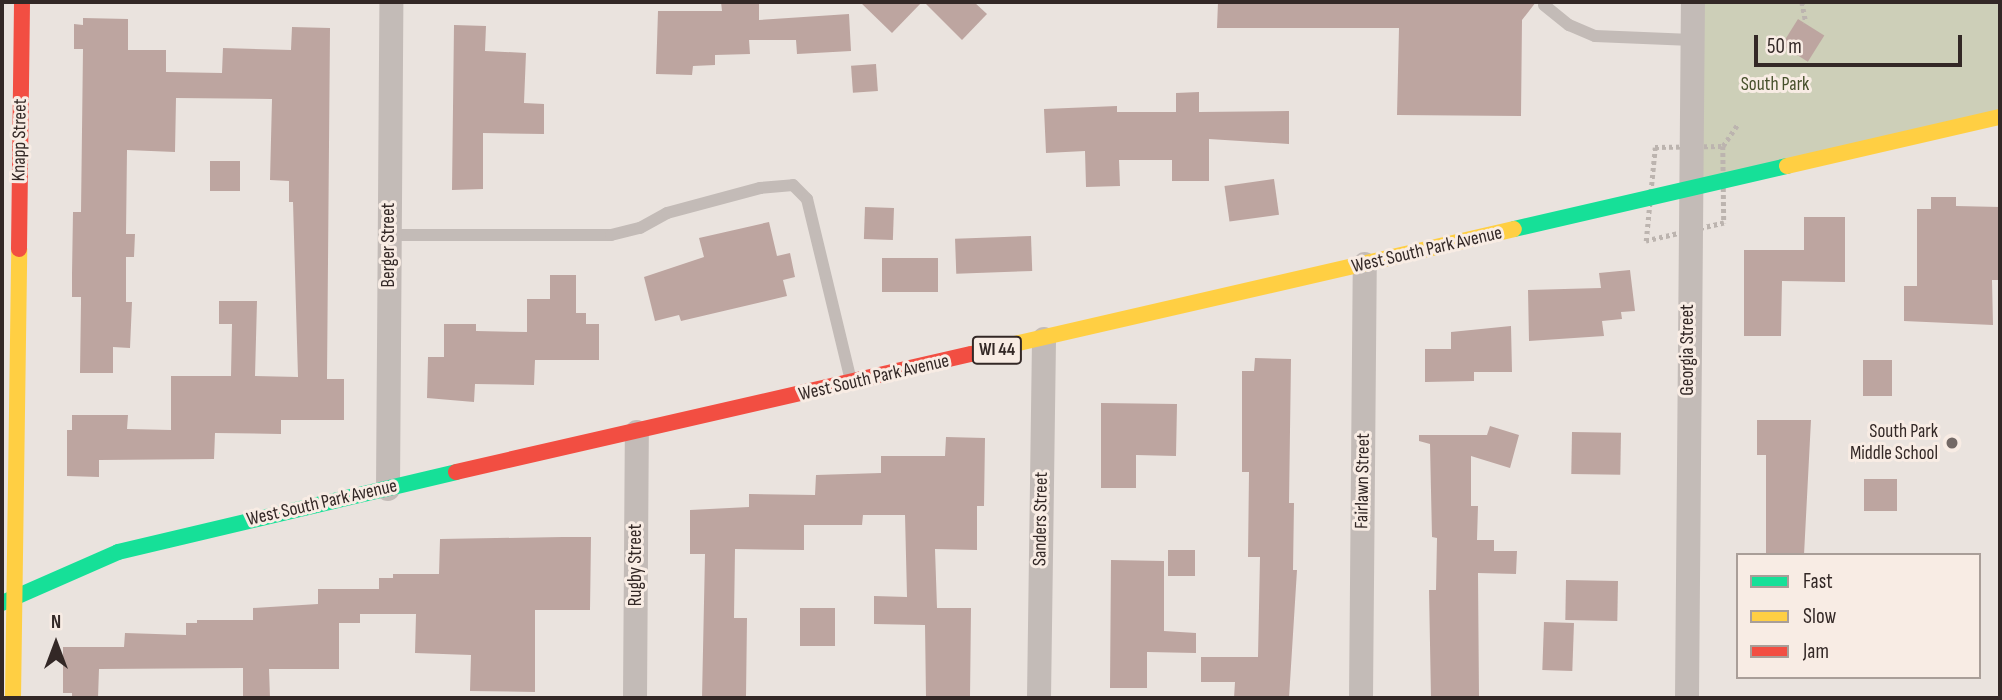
<!DOCTYPE html>
<html>
<head>
<meta charset="utf-8">
<style>
  body { margin:0 }
  #map { position:relative; width:2002px; height:700px; overflow:hidden; background:#eae3de; font-family:"Sofia Sans Condensed",sans-serif }
  div>[style] { position:absolute }
  .green>* { inset:0; background:#cdcfb8 }
  .building>* { inset:0; background:#bda5a0; transform-origin:0 0 }
  .path>* { height:4.5px; margin-top:-2.25px; transform-origin:0; background:repeating-linear-gradient(90deg,#bcb4af 0 3.5px,transparent 0 7px) }
  .lane>* { height:12px; margin:-6px; padding:0 6px; transform-origin:6px; border-radius:6px; background:#c3bbb7 }
  .street>* { height:24px; margin:-12px; padding:0 12px; transform-origin:12px; border-radius:12px; background:#c3bbb7 }
  .fast>* { height:16px; margin:-8px; padding:0 8px; transform-origin:8px; border-radius:8px; background:#16e098 }
  .slow>* { height:16px; margin:-8px; padding:0 8px; transform-origin:8px; border-radius:8px; background:#ffcf43 }
  .jam>* { height:16px; margin:-8px; padding:0 8px; transform-origin:8px; border-radius:8px; background:#f24e42 }
  .dots>* { width:19px; height:19px; translate:-50% -50%; box-sizing:border-box; border:4px solid #f8ece4; border-radius:50% }
  span { translate:-50% -50%; white-space:nowrap; text-align:center; line-height:1.15; -webkit-text-stroke:6px #f8ece4; paint-order:stroke }
  .shield-label span { padding:2px 5px; background:#f8ece4; border:2px solid; border-radius:5px; -webkit-text-stroke-width:0 }
  .shield-label { font-size:18px; color:#332826; font-weight:700 }
  .park-label { font-size:19px; color:#46502b }
  .street-label { font-size:19px; color:#332826 }
  .poi-label { font-size:19px; color:#332826 }
  .right { translate:-100% -50%; text-align:right }
  .frame { position:absolute; inset:0; border:4px solid #332826; pointer-events:none }
  .legend { position:absolute; left:1736px; top:553px; width:245px; height:126px; box-sizing:border-box; background:#f8ece4; border:2px solid #a99e98; margin:0; padding:9px 12px; list-style:none; font-size:21px; color:#332826 }
  .legend li { display:flex; align-items:center; gap:14px; height:35px }
  .legend b { width:35px; border:2px solid #a99e98 }
  .north { position:absolute; left:21px; top:609px; width:70px; height:70px; -webkit-text-stroke:5px #f8ece4; paint-order:stroke; rotate:0deg; font-size:19px; font-weight:700; line-height:28px; text-align:center; color:#332826 }
  .north::after { content:''; display:block; margin:auto; width:24px; height:32px; background:#332826; clip-path:polygon(50% 0,100% 100%,50% 72%,0 100%) }
  .scale { position:absolute; left:1754px; top:35px; width:208px; height:32px; box-sizing:border-box; border:4px solid #332826; border-top:0; padding-left:9px; font-size:21px; line-height:24px; white-space:nowrap; color:#332826; -webkit-text-stroke:5px #f8ece4; paint-order:stroke }
</style>
</head>
<body>
<div id="map">
  <div class="green">
    <i style="clip-path:polygon(1693px 2px,2000px 2px,2000px 119px,1689px 190px)"></i>
  </div>
  <div class="building">
    <i style="clip-path:polygon(721px 2px,759px 2px,759px 20px,849px 14px,851px 51px,797px 54px,796px 40px,749px 40px,750px 54px,715px 55px,715px 65px,693px 66px,692px 75px,656px 74px,658px 11px,722px 11px)"></i>
    <i style="clip-path:polygon(860px 2px,922px 2px,892px 33px)"></i>
    <i style="clip-path:polygon(924px 2px,974px 2px,987px 14px,962px 40px)"></i>
    <i style="clip-path:polygon(1218px 2px,1536px 2px,1522px 20px,1521px 116px,1397px 115px,1399px 28px,1217px 28px)"></i>
    <i style="clip-path:polygon(83px 18px,128px 19px,128px 50px,166px 50px,166px 72px,222px 73px,223px 48px,291px 50px,292px 27px,330px 28px,327px 379px,344px 379px,344px 420px,281px 420px,281px 434px,215px 433px,214px 459px,99px 460px,99px 477px,67px 476px,67px 430px,72px 430px,72px 415px,128px 415px,127px 429px,171px 430px,171px 376px,231px 376px,232px 324px,219px 324px,219px 301px,257px 301px,255px 376px,298px 377px,293px 202px,289px 202px,289px 181px,270px 180px,272px 99px,176px 98px,175px 152px,127px 150px,126px 234px,135px 234px,134px 257px,126px 257px,126px 302px,132px 302px,130px 348px,113px 347px,113px 373px,80px 373px,81px 303px,81px 297px,72px 297px,72px 274px,73px 212px,81px 212px,83px 49px,74px 49px,74px 24px,83px 25px)"></i>
    <i style="left:1798px;top:19px;width:31px;height:31px;rotate:32deg"></i>
    <i style="clip-path:polygon(454px 25px,486px 26px,485px 51px,526px 53px,524px 103px,544px 104px,544px 134px,483px 133px,483px 189px,452px 190px)"></i>
    <i style="left:876px;top:64px;width:27px;height:25px;rotate:86deg"></i>
    <i style="clip-path:polygon(1199px 92px,1199px 112px,1289px 111px,1289px 144px,1209px 139px,1209px 181px,1172px 181px,1172px 160px,1119px 160px,1120px 186px,1086px 187px,1085px 151px,1046px 153px,1044px 109px,1117px 106px,1117px 112px,1176px 112px,1176px 93px)"></i>
    <i style="left:210px;top:161px;width:30px;height:30px"></i>
    <i style="left:1274px;top:179px;width:36px;height:50px;rotate:82deg"></i>
    <i style="clip-path:polygon(1931px 197px,1956px 197px,1956px 206px,2000px 207px,2000px 280px,1992px 280px,1993px 325px,1904px 321px,1904px 286px,1917px 286px,1917px 209px,1931px 209px)"></i>
    <i style="left:865px;top:207px;width:29px;height:32px;rotate:2deg"></i>
    <i style="clip-path:polygon(1804px 217px,1845px 217px,1845px 282px,1782px 281px,1781px 336px,1744px 336px,1744px 250px,1804px 250px)"></i>
    <i style="clip-path:polygon(769px 222px,777px 256px,790px 253px,795px 277px,783px 280px,787px 296px,681px 321px,679px 315px,655px 321px,644px 277px,704px 257px,699px 238px)"></i>
    <i style="left:1031px;top:236px;width:35px;height:76px;rotate:88deg"></i>
    <i style="left:882px;top:258px;width:56px;height:34px"></i>
    <i style="clip-path:polygon(1630px 270px,1635px 311px,1621px 312px,1622px 319px,1602px 321px,1604px 336px,1529px 341px,1528px 290px,1601px 288px,1599px 273px)"></i>
    <i style="clip-path:polygon(550px 275px,576px 275px,576px 313px,586px 313px,586px 324px,599px 324px,599px 360px,535px 360px,534px 385px,475px 384px,474px 402px,427px 398px,428px 357px,444px 357px,444px 324px,476px 324px,476px 331px,527px 332px,527px 299px,550px 299px)"></i>
    <i style="clip-path:polygon(1511px 326px,1512px 372px,1474px 372px,1474px 381px,1425px 382px,1425px 349px,1451px 349px,1451px 332px)"></i>
    <i style="clip-path:polygon(1255px 358px,1291px 359px,1289px 503px,1294px 503px,1293px 570px,1297px 570px,1289px 698px,1234px 698px,1235px 682px,1201px 682px,1201px 657px,1258px 657px,1260px 557px,1248px 557px,1249px 472px,1242px 472px,1242px 371px,1254px 371px)"></i>
    <i style="left:1863px;top:360px;width:29px;height:36px"></i>
    <i style="clip-path:polygon(1101px 403px,1177px 404px,1176px 456px,1136px 455px,1136px 488px,1101px 488px)"></i>
    <i style="clip-path:polygon(1757px 420px,1811px 420px,1804px 555px,1766px 555px,1766px 455px,1757px 455px)"></i>
    <i style="clip-path:polygon(1490px 426px,1519px 435px,1510px 468px,1471px 456px,1471px 506px,1478px 506px,1477px 540px,1494px 540px,1494px 551px,1517px 551px,1516px 574px,1478px 573px,1479px 698px,1431px 698px,1429px 590px,1436px 590px,1437px 538px,1432px 537px,1430px 444px,1419px 441px,1419px 435px,1487px 435px)"></i>
    <i style="left:1572px;top:432px;width:49px;height:42px;rotate:1deg"></i>
    <i style="clip-path:polygon(946px 437px,985px 438px,984px 506px,977px 506px,977px 550px,935px 549px,937px 608px,971px 608px,970px 698px,926px 698px,925px 625px,874px 624px,874px 596px,907px 597px,905px 515px,863px 515px,862px 525px,804px 525px,804px 550px,735px 549px,734px 618px,747px 618px,746px 697px,702px 698px,705px 554px,690px 554px,690px 510px,749px 507px,749px 494px,815px 495px,816px 475px,881px 473px,881px 456px,945px 456px)"></i>
    <i style="left:1864px;top:479px;width:33px;height:32px"></i>
    <i style="clip-path:polygon(563px 537px,591px 537px,590px 610px,535px 610px,535px 692px,470px 691px,471px 655px,415px 653px,416px 614px,360px 614px,360px 623px,339px 623px,339px 669px,269px 669px,270px 698px,243px 698px,243px 668px,99px 669px,98px 698px,72px 698px,72px 693px,63px 693px,63px 647px,124px 647px,125px 633px,186px 635px,186px 623px,197px 623px,197px 620px,253px 620px,253px 608px,318px 604px,318px 589px,379px 589px,379px 578px,393px 578px,393px 574px,439px 574px,440px 539px)"></i>
    <i style="left:1168px;top:550px;width:27px;height:26px"></i>
    <i style="clip-path:polygon(1111px 560px,1164px 561px,1164px 631px,1196px 633px,1196px 653px,1147px 652px,1147px 688px,1110px 688px)"></i>
    <i style="left:1566px;top:580px;width:52px;height:40px;rotate:1deg"></i>
    <i style="left:835px;top:608px;width:38px;height:35px;rotate:90deg"></i>
    <i style="left:1544px;top:622px;width:30px;height:48px;rotate:2deg"></i>
  </div>
  <div class="path">
    <i style="left:1802px;top:2px;width:21px;rotate:79deg"></i>
    <i style="left:1723px;top:146px;width:77px;rotate:89.3deg"></i>
    <i style="left:1724px;top:223px;width:80px;rotate:167deg"></i>
    <i style="left:1646px;top:241px;width:94px;rotate:-84.5deg"></i>
    <i style="left:1655px;top:147px;width:68px;rotate:-0.8deg"></i>
    <i style="left:1723px;top:146px;width:27px;rotate:-56deg"></i>
  </div>
  <div class="lane">
    <i style="left:1544px;top:5px;width:32px;rotate:39deg"></i>
    <i style="left:1569px;top:25px;width:28px;rotate:23deg"></i>
    <i style="left:1595px;top:36px;width:97px;rotate:2.4deg"></i>
    <i style="left:389px;top:235px;width:222px"></i>
    <i style="left:611px;top:235px;width:30px;rotate:-14deg"></i>
    <i style="left:640px;top:228px;width:31px;rotate:-29deg"></i>
    <i style="left:667px;top:213px;width:96px;rotate:-15deg"></i>
    <i style="left:760px;top:188px;width:33px;rotate:-5deg"></i>
    <i style="left:793px;top:185px;width:20px;rotate:45deg"></i>
    <i style="left:807px;top:199px;width:183px;rotate:76.4deg"></i>
  </div>
  <div class="street">
    <i style="left:388px;top:489px;width:487px;rotate:-89.6deg"></i>
    <i style="left:635px;top:698px;width:266px;rotate:-89.6deg"></i>
    <i style="left:1039px;top:698px;width:359px;rotate:-89.2deg"></i>
    <i style="left:1361px;top:698px;width:434px;rotate:-89.5deg"></i>
    <i style="left:1687px;top:698px;width:696px;rotate:-89.51deg"></i>
  </div>
  <div class="fast">
    <i style="left:1514px;top:229px;width:280px;rotate:-13deg"></i>
    <i style="left:2px;top:603px;width:127px;rotate:-23.7deg"></i>
    <i style="left:118px;top:552px;width:347px;rotate:-13.3deg"></i>
  </div>
  <div class="slow">
    <i style="left:1787px;top:166px;width:219px;rotate:-13deg"></i>
    <i style="left:971px;top:354px;width:557px;rotate:-12.96deg"></i>
    <i style="left:13px;top:698px;width:449px;rotate:-89.2deg"></i>
  </div>
  <div class="jam">
    <i style="left:19px;top:249px;width:247px;rotate:-89.3deg"></i>
    <i style="left:456px;top:472px;width:528px;rotate:-12.91deg"></i>
  </div>
  <div class="dots">
    <i style="left:1952px;top:443px;background:#736966"></i>
  </div>
  <div class="shield-label">
    <span style="left:997px;top:350px">WI 44</span>
  </div>
  <div class="park-label">
    <span style="left:1775px;top:85px">South Park</span>
  </div>
  <div class="street-label">
    <span style="left:20px;top:140px;rotate:-89deg">Knapp Street</span>
    <span style="left:389px;top:245px;rotate:-90deg">Berger Street</span>
    <span style="left:1427px;top:250px;rotate:-13deg">West South Park Avenue</span>
    <span style="left:1688px;top:350px;rotate:-90deg">Georgia Street</span>
    <span style="left:874px;top:378px;rotate:-13deg">West South Park Avenue</span>
    <span style="left:1363px;top:481px;rotate:-89deg">Fairlawn Street</span>
    <span style="left:322px;top:503px;rotate:-13deg">West South Park Avenue</span>
    <span style="left:1041px;top:519px;rotate:-89deg">Sanders Street</span>
    <span style="left:636px;top:565px;rotate:-90deg">Rugby Street</span>
  </div>
  <div class="poi-label">
    <span class="right" style="left:1938px;top:443px">South Park<br>Middle School</span>
  </div>
  <div class="frame"></div>
  <ul class="legend">
  <li><b style="height:9px;background:#16e098"></b>Fast</li>
  <li><b style="height:9px;background:#ffcf43"></b>Slow</li>
  <li><b style="height:9px;background:#f24e42"></b>Jam</li>
  </ul>
  <div class="north">N</div>
  <div class="scale">50 m</div>
</div>
</body>
</html>
